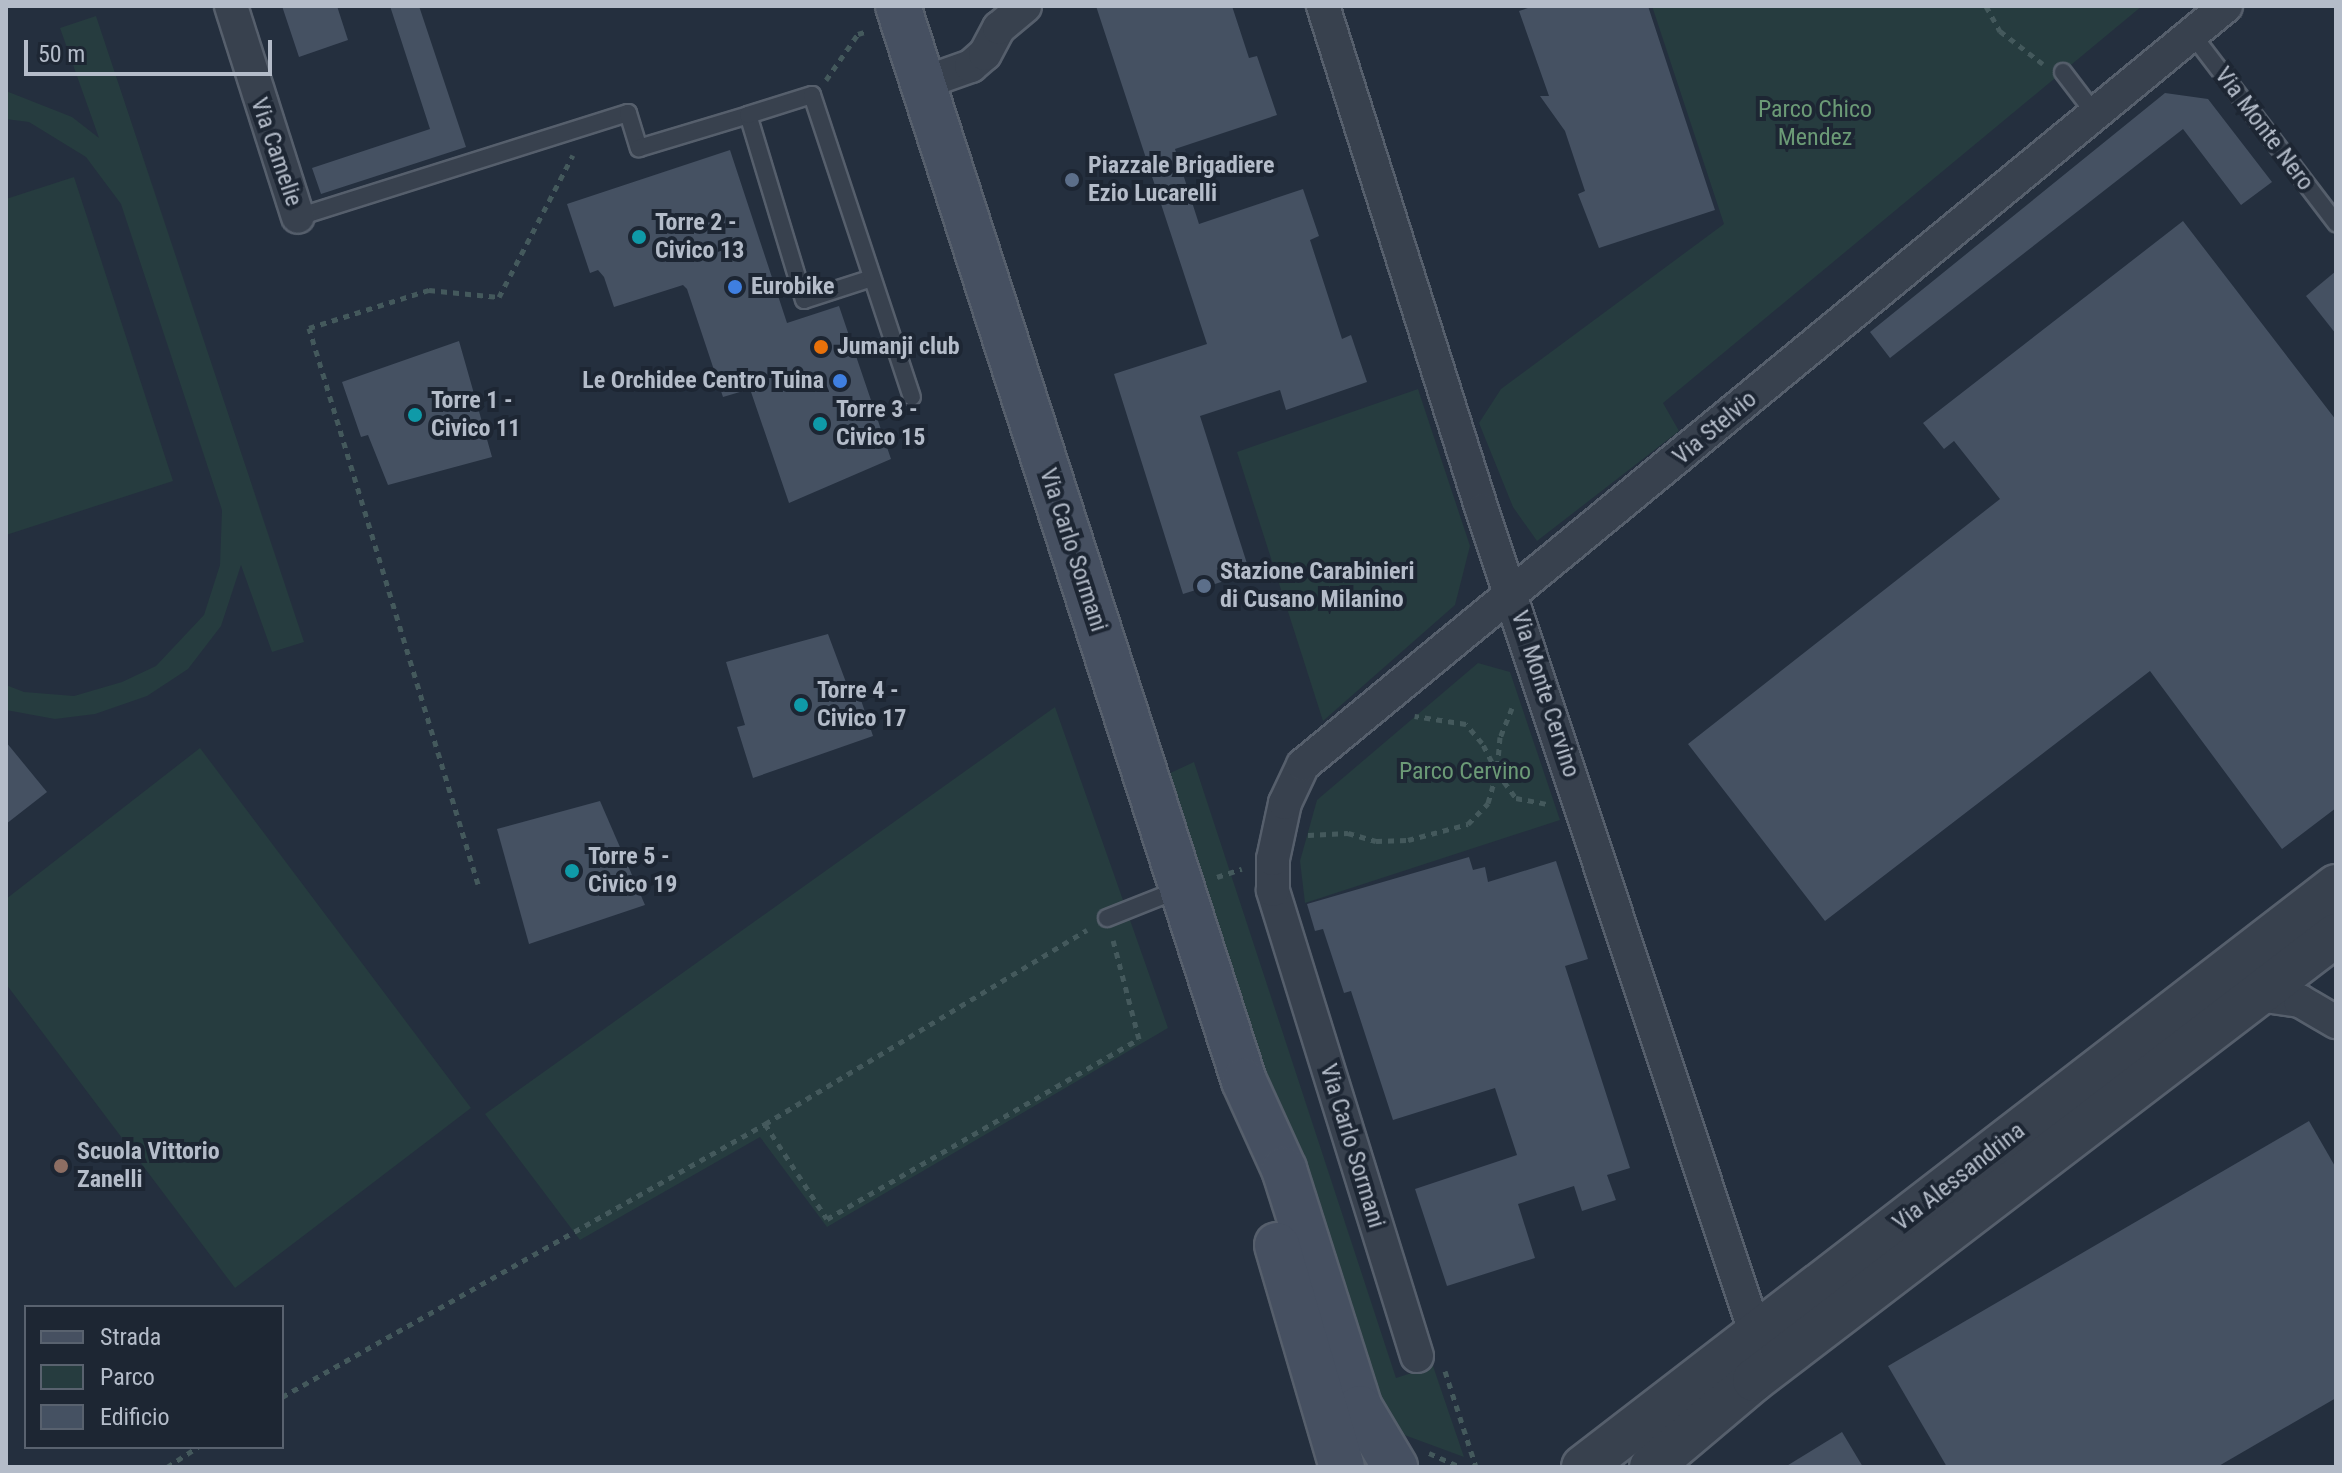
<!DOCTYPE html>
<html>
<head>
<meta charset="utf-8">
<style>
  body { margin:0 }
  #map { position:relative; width:2342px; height:1473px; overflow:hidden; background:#242f3e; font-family:"Roboto Condensed",sans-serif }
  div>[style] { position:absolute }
  .green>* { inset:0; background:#263c3f }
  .building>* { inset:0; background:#455162 }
  .path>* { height:5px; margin-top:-2.5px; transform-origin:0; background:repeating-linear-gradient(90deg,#44595c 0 6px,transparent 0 12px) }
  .roads { filter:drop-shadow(2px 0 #565f6c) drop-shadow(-2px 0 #565f6c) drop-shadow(0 2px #565f6c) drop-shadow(0 -2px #565f6c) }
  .service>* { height:16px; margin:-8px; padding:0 8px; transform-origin:8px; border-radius:8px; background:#38414e }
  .minor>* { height:32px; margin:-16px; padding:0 16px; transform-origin:16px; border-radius:16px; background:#38414e }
  .tertiary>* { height:42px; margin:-21px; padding:0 21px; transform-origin:21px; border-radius:21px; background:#38414e }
  .secondary>* { height:44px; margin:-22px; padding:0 22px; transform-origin:22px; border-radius:22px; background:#465061 }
  .dots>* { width:22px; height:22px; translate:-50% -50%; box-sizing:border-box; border:4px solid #1d2633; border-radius:50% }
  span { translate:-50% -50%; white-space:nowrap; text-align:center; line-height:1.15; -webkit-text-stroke:8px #1d2633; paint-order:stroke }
  .park-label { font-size:24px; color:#6b9a76 }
  .street-label { font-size:24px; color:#b4bcc9 }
  .poi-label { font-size:24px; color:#b4bcc9; font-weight:700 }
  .left { translate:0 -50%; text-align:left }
  .right { translate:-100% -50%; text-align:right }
  .frame { position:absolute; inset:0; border:8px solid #b4bcc9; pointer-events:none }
  .legend { position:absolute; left:24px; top:1305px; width:260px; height:144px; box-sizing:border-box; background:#1d2633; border:2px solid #59626f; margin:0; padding:10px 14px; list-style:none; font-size:24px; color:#b4bcc9 }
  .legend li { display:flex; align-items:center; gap:16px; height:40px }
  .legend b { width:40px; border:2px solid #59626f }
  .scale { position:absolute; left:24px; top:40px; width:248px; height:36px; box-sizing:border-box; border:4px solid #b4bcc9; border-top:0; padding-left:10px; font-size:24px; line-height:28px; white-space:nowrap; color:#b4bcc9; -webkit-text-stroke:6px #1d2633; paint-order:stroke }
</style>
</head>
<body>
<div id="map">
  <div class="green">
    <i style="clip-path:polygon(1652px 6px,2142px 6px,1663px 403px,1679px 431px,1537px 541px,1513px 507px,1479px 423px,1501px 389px,1724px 224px)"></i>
    <i style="clip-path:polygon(96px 16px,304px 642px,272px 652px,241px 565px,221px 626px,188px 669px,147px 696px,95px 714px,55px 719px,6px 710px,6px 685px,24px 692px,74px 696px,122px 682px,156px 666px,204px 615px,220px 565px,222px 510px,121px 204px,86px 157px,29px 122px,6px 119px,6px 91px,72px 117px,99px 138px,60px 28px)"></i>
    <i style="clip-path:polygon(74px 177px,173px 481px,6px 535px,6px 199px)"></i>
    <i style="clip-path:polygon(1418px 389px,1470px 546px,1455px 605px,1323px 721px,1237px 452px)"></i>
    <i style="clip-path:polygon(1478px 663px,1510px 672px,1560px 820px,1305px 903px,1300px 861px,1317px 800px)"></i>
    <i style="clip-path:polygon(1055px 707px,1168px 1028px,827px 1227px,760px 1137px,580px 1240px,485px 1114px)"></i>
    <i style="clip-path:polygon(200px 748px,471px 1108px,235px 1288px,6px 984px,6px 899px)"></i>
    <i style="clip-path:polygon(1194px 762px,1396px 1378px,1433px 1366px,1464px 1457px,1399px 1433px,1366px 1402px,1166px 775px)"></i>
  </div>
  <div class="building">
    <i style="clip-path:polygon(282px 6px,337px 6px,348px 40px,299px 57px)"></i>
    <i style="clip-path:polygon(390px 6px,419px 6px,466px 147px,321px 194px,312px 168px,430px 129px)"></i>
    <i style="clip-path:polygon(1096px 6px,1232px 6px,1249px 58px,1257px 56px,1277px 115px,1175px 149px,1199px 224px,1303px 189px,1319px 236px,1310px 240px,1342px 339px,1351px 335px,1367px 382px,1286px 410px,1280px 390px,1200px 416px,1250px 573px,1183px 594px,1114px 374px,1207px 344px)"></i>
    <i style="clip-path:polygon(1534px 6px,1648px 6px,1715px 210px,1599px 248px,1578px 194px,1585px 191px,1565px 131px,1540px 96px,1549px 96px,1519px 11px)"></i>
    <i style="clip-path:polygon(2165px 93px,2208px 99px,2272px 182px,2241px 205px,2183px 129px,1890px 358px,1870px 332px)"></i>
    <i style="clip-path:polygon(730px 150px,787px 323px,839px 306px,891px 459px,789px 503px,750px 389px,723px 397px,687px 289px,683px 285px,614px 307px,604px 277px,598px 270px,590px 273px,567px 204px)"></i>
    <i style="clip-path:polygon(2183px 221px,2336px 420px,2336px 808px,2282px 849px,2150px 671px,1825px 921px,1688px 744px,2000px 499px,1954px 441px,1944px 449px,1923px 423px)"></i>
    <i style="clip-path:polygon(2336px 271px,2336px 334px,2306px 296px)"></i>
    <i style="clip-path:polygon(459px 341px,492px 457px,388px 485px,368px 435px,361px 437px,342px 382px)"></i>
    <i style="clip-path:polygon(828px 634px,847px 685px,855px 682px,873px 736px,753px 778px,737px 727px,745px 725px,726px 662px)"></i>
    <i style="clip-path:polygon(6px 742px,47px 792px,6px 824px)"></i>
    <i style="clip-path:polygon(600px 801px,645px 905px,529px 944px,497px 829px)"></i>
    <i style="clip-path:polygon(1469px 857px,1473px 870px,1485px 867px,1488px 882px,1556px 861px,1588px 959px,1565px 966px,1630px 1168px,1607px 1175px,1616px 1200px,1582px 1211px,1574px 1186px,1518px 1204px,1535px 1258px,1447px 1286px,1415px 1189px,1517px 1155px,1495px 1088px,1393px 1120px,1351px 991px,1344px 993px,1323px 929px,1315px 931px,1307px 904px)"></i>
    <i style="clip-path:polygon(2309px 1121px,2336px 1168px,2336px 1398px,2217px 1467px,1947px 1467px,1888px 1366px)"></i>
    <i style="clip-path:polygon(1842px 1432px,1863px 1467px,1785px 1467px)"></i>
  </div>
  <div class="path">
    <i style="left:1986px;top:6px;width:29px;rotate:61deg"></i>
    <i style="left:2000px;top:31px;width:54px;rotate:37.5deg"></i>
    <i style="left:826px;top:80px;width:56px;rotate:-55.2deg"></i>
    <i style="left:858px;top:34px;width:10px;rotate:-17deg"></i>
    <i style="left:1512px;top:708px;width:31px;rotate:112deg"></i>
    <i style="left:1500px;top:737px;width:35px;rotate:95deg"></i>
    <i style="left:1497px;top:772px;width:32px;rotate:54deg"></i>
    <i style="left:1516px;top:798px;width:31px;rotate:11deg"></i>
    <i style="left:1308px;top:835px;width:40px;rotate:-2.9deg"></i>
    <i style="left:1348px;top:833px;width:29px;rotate:16deg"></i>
    <i style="left:1376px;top:841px;width:32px;rotate:-2deg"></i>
    <i style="left:1408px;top:840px;width:62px;rotate:-14.9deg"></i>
    <i style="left:1468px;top:824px;width:29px;rotate:-46deg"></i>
    <i style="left:1488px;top:803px;width:32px;rotate:-74deg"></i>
    <i style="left:1497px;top:772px;width:33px;rotate:-117deg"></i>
    <i style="left:1482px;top:743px;width:25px;rotate:-130deg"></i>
    <i style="left:1466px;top:724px;width:52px;rotate:-171.1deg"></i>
    <i style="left:1217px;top:877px;width:26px;rotate:-18deg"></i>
    <i style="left:478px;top:884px;width:581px;rotate:-106.91deg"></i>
    <i style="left:309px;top:328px;width:126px;rotate:-17.6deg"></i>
    <i style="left:429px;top:290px;width:70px;rotate:5.7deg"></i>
    <i style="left:499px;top:297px;width:160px;rotate:-62.5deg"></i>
    <i style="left:765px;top:1124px;width:113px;rotate:56.9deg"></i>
    <i style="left:827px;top:1219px;width:360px;rotate:-30deg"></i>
    <i style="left:1139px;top:1039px;width:102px;rotate:-104.7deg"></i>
    <i style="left:1445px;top:1371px;width:101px;rotate:72.1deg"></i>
    <i style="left:282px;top:1397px;width:555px;rotate:-29.48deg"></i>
    <i style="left:765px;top:1124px;width:376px;rotate:-31.1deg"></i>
    <i style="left:1429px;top:1453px;width:35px;rotate:24deg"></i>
    <i style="left:167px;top:1467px;width:37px;rotate:-33deg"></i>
  </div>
  <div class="roads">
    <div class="service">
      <i style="left:2192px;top:34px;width:238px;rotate:52.7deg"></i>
      <i style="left:2063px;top:72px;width:53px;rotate:52.7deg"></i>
      <i style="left:298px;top:217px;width:346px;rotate:-17.5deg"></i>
      <i style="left:628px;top:113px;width:37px;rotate:73deg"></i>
      <i style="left:639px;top:148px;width:114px;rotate:-16.8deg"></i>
      <i style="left:869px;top:279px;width:68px;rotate:162.1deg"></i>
      <i style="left:804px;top:300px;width:193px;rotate:-106.8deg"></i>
      <i style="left:748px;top:115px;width:67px;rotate:-17.4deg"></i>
      <i style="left:812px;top:95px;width:318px;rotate:71.7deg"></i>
      <i style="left:1107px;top:918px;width:79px;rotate:-21.7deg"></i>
    </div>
    <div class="minor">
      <i style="left:231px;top:6px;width:221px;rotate:72.4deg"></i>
      <i style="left:1323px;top:6px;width:528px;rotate:72.49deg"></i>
      <i style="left:1482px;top:510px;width:888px;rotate:71.63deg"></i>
      <i style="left:923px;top:83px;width:51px;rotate:-19.5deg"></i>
      <i style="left:971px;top:66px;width:18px;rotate:-41deg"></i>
      <i style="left:985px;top:54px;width:30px;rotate:-62deg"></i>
      <i style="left:999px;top:28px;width:34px;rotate:-40deg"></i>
      <i style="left:2258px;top:995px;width:42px;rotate:8.1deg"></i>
      <i style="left:2300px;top:1001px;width:42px;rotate:30.3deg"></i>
      <i style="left:1417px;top:1356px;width:488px;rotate:-107.2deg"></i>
      <i style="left:1273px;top:890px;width:31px;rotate:-90deg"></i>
      <i style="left:1273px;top:859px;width:57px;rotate:-77.9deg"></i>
      <i style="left:1285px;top:803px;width:42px;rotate:-64.7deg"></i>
      <i style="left:1303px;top:765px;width:1195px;rotate:-39.43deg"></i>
    </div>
    <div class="tertiary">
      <i style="left:1583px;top:1467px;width:951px;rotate:-37.65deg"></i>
      <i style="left:1651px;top:1467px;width:135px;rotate:-40.2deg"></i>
      <i style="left:1754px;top:1380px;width:733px;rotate:-37.4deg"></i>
    </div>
    <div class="secondary">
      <i style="left:898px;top:6px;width:1129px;rotate:72.16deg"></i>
      <i style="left:1244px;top:1081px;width:97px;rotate:65.6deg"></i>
      <i style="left:1284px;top:1169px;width:251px;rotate:72.4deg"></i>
      <i style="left:1360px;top:1408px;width:69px;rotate:59.3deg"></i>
      <i style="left:1277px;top:1245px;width:231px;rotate:73.7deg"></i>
    </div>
  </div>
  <div class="dots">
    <i style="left:1072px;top:180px;background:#5c6f8a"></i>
    <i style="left:639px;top:237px;background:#0f9aa8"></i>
    <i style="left:735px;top:287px;background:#3f7fe0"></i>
    <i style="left:821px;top:347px;background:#e8710a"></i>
    <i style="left:840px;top:381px;background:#3f7fe0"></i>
    <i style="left:415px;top:415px;background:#0f9aa8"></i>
    <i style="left:820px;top:424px;background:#0f9aa8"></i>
    <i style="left:1204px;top:586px;background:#5c6f8a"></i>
    <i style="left:801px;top:705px;background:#0f9aa8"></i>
    <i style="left:572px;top:871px;background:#0f9aa8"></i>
    <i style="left:61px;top:1166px;background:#8d6e63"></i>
  </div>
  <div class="park-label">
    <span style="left:1815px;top:124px">Parco Chico<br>Mendez</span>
    <span style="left:1465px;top:772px">Parco Cervino</span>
  </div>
  <div class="street-label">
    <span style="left:2264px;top:129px;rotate:53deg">Via Monte Nero</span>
    <span style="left:276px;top:152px;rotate:71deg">Via Camelie</span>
    <span style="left:1715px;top:428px;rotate:-40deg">Via Stelvio</span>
    <span style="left:1073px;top:550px;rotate:72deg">Via Carlo Sormani</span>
    <span style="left:1545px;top:694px;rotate:72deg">Via Monte Cervino</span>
    <span style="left:1352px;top:1146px;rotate:73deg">Via Carlo Sormani</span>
    <span style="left:1959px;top:1177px;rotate:-38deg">Via Alessandrina</span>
  </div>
  <div class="poi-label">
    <span class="left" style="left:1088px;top:180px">Piazzale Brigadiere<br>Ezio Lucarelli</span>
    <span class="left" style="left:655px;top:237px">Torre 2 -<br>Civico 13</span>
    <span class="left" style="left:751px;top:287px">Eurobike</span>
    <span class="left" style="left:837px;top:347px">Jumanji club</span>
    <span class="right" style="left:824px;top:381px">Le Orchidee Centro Tuina</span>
    <span class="left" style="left:431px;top:415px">Torre 1 -<br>Civico 11</span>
    <span class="left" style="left:836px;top:424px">Torre 3 -<br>Civico 15</span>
    <span class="left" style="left:1220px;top:586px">Stazione Carabinieri<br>di Cusano Milanino</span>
    <span class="left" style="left:817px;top:705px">Torre 4 -<br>Civico 17</span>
    <span class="left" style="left:588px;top:871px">Torre 5 -<br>Civico 19</span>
    <span class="left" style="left:77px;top:1166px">Scuola Vittorio<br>Zanelli</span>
  </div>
  <div class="frame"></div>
  <ul class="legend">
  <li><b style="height:10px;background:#465061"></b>Strada</li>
  <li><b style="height:22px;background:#263c3f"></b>Parco</li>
  <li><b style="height:22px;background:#455162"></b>Edificio</li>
  </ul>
  <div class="scale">50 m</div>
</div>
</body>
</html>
